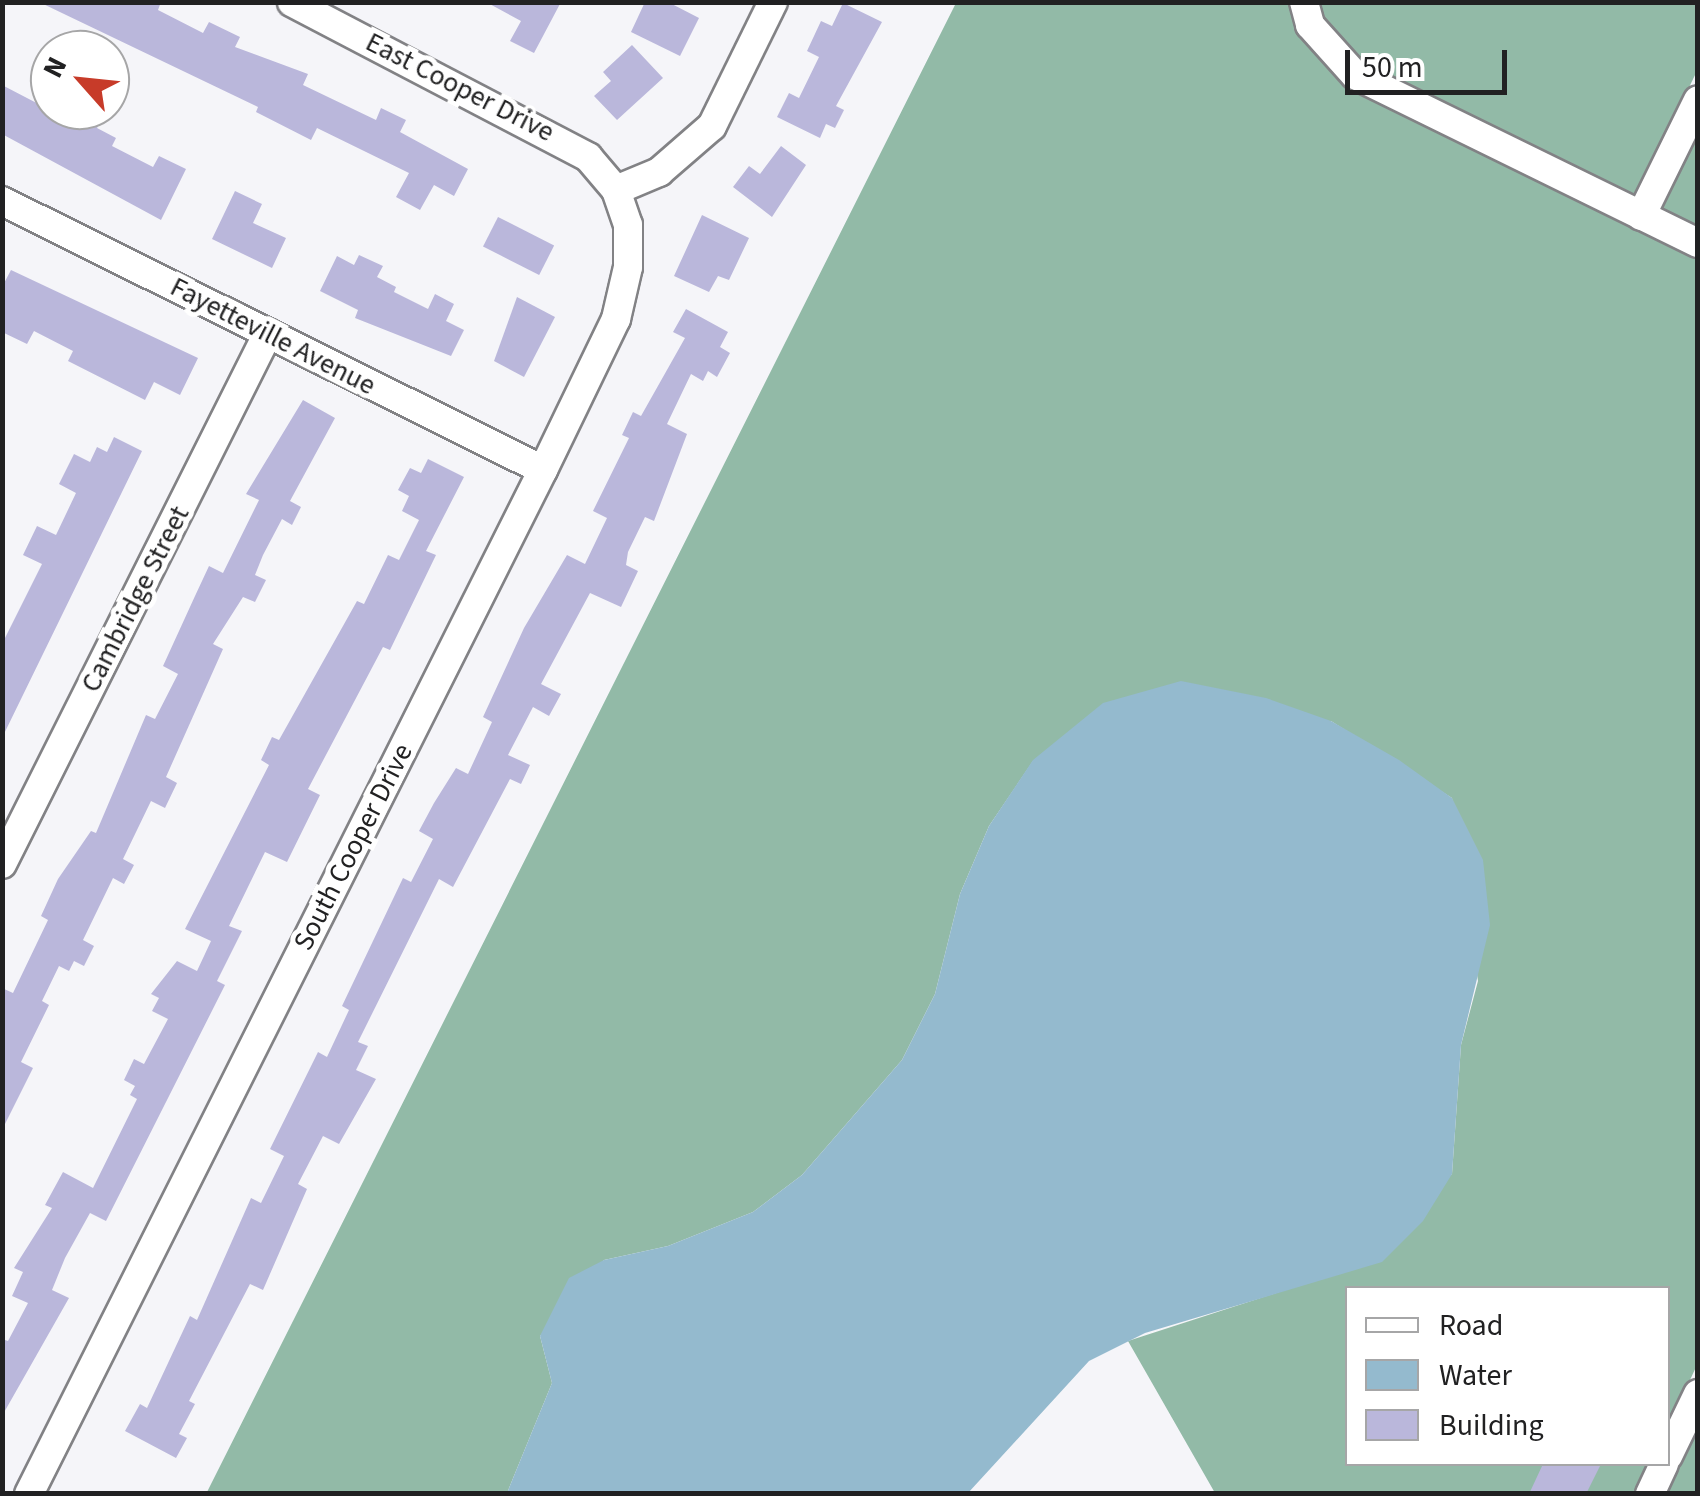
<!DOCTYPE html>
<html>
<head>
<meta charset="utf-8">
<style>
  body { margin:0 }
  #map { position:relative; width:1700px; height:1496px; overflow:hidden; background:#f5f5f9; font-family:"Source Sans 3",sans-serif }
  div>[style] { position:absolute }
  .forest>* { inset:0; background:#92baa7 }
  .water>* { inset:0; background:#94bace }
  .building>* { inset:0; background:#bab7db; transform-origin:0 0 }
  .roads { filter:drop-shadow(2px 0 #828285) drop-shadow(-2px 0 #828285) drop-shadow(0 2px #828285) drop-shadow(0 -2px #828285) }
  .minor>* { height:28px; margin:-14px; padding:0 14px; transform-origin:14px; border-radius:14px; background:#fff }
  span { translate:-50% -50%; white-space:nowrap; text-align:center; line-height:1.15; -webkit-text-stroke:10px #fff; paint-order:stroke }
  .street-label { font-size:28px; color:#212122 }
  .frame { position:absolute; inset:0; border:5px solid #212122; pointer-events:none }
  .legend { position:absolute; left:1345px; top:1286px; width:325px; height:180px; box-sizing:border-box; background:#fff; border:2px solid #a6a6a7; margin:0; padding:12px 18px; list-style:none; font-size:30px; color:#212122 }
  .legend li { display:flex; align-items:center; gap:20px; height:50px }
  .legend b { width:50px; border:2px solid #a6a6a7 }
  .north { position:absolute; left:30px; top:30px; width:100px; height:100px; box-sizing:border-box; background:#fff; border:2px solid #a6a6a7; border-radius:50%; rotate:297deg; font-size:28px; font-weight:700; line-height:40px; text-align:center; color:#212122 }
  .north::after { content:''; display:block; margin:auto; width:35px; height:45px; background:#c73b29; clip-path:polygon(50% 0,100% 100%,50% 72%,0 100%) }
  .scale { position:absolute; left:1345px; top:50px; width:162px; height:45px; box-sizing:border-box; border:5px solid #212122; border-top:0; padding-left:12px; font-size:30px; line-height:35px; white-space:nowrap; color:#212122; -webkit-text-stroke:8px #fff; paint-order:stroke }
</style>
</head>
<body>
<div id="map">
  <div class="forest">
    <i style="clip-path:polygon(956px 3px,1292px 3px,1298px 27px,1324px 63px,1350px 85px,1697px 256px,1697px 1365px,1668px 1427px,1668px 1288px,1348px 1288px,1348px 1464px,1650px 1464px,1636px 1493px,1215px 1493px,1128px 1341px,1304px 1284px,1452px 1174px,1461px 1045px,1478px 981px,1452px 798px,1331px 721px,1033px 761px,989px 826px,960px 894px,935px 994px,902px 1060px,802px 1175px,753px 1212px,668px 1246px,604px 1260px,540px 1336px,552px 1383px,507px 1493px,206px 1494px)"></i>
    <i style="clip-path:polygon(1317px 3px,1697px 3px,1697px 71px,1634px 200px,1361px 66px,1322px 21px)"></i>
    <i style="clip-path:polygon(1697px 128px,1697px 231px,1657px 211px)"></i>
    <i style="clip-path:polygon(1697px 1423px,1697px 1493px,1664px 1493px)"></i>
  </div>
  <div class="water">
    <i style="clip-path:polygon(1181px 681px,1266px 698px,1331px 721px,1399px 760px,1452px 798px,1483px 860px,1490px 925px,1461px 1045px,1452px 1174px,1423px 1221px,1382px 1262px,1145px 1333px,1089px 1361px,968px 1493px,507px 1493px,552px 1383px,540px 1336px,569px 1278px,604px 1260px,668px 1246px,753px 1212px,802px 1175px,902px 1060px,935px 994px,960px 894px,989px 826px,1033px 760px,1103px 703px)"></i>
  </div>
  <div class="building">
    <i style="clip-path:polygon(39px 2px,161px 2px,158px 10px,203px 33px,209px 22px,240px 37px,235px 47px,308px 74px,303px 85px,376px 120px,381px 108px,406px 120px,400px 132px,468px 169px,454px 196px,434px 185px,420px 210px,396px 197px,409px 173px,317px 128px,311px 140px,256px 112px,258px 107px)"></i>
    <i style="clip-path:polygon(486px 2px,561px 2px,534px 53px,510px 41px,521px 21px)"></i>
    <i style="clip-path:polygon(645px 2px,668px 2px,699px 18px,680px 56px,631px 32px)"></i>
    <i style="clip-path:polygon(843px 3px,882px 22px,836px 106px,844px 110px,835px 128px,826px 124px,820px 138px,777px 117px,789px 93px,799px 98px,819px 57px,807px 51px,821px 21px,832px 26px)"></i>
    <i style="clip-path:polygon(632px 45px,663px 78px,617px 120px,594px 96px,611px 81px,603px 72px)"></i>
    <i style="clip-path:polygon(2px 85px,50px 110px,106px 110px,97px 128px,116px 138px,112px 146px,153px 167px,159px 156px,186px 169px,161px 220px,2px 134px)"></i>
    <i style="clip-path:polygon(781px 146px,806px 165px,772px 217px,733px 187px,749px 166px,760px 174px)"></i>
    <i style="clip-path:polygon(235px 191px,262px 204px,253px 223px,286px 238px,272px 268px,212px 239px)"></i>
    <i style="clip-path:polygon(702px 215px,749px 238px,729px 280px,718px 276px,709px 292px,674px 276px)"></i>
    <i style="left:498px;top:217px;width:63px;height:33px;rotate:27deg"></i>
    <i style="clip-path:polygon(359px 255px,383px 266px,377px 277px,396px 287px,394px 292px,428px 309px,435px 294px,454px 304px,446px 321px,464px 330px,451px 356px,355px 318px,358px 310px,320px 291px,337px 256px,354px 265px)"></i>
    <i style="clip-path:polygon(11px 270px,198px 358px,180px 395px,154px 382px,145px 400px,68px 361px,73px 351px,34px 331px,27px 344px,2px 332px,2px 287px)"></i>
    <i style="clip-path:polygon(517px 297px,555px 317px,524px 377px,494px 361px)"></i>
    <i style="clip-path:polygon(686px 309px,728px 332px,720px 347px,730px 353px,717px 377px,708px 371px,703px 381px,691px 374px,667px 424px,687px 434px,654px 521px,645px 517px,628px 552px,626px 565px,638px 571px,621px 607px,590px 593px,541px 684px,561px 694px,549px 716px,533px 707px,508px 755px,530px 765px,521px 784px,510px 779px,453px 887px,439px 879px,358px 1042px,368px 1046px,356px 1070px,376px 1079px,339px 1144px,323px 1136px,298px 1184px,307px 1189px,263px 1290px,250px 1284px,189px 1401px,195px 1404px,179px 1434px,187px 1438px,176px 1458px,125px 1431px,140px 1404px,147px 1408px,190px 1316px,197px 1320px,251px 1198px,261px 1203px,284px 1156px,270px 1149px,318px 1052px,327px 1057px,349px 1010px,342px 1006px,403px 878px,411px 882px,433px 839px,419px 831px,434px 803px,456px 768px,468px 774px,492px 722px,483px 717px,524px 628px,567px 555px,585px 564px,607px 518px,593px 511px,629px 438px,622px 435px,633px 412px,641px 416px,685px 338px,673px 332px)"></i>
    <i style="clip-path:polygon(303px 400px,335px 418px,290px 501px,301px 507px,292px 525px,282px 519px,263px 555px,255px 575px,266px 580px,255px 602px,243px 597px,213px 644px,223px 649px,166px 777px,177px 783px,165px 808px,151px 801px,123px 859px,134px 865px,124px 884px,113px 878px,83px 940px,94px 946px,84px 966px,74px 961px,69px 971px,59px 966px,42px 1001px,49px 1005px,21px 1062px,33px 1068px,2px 1130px,2px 988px,13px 993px,48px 920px,41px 916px,58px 879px,91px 831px,96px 833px,146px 715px,155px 719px,178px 674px,163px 666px,195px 596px,209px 566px,223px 573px,259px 500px,246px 494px)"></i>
    <i style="clip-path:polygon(114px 437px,142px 451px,2px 738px,2px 644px,42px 564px,23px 555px,37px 526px,56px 535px,76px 493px,59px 484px,74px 454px,90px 462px,97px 447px,107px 452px)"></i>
    <i style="clip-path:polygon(428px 459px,464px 477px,426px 551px,436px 555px,390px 650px,383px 647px,308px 789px,320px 795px,287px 862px,265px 852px,229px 926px,242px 931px,217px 981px,225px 985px,106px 1221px,90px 1213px,65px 1258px,52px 1290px,69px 1298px,2px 1416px,2px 1339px,8px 1341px,28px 1303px,12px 1296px,23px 1272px,14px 1268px,52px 1208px,45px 1205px,63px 1172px,93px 1188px,137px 1099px,130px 1095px,135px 1086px,124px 1080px,134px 1059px,144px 1064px,168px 1019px,152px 1011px,159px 998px,151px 994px,177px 961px,197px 971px,211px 941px,185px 929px,269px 765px,261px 760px,272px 737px,279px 740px,357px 601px,364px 604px,388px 555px,399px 560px,419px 520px,402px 511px,409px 496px,398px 490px,410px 468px,421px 473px)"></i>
    <i style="clip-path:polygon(1543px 1464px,1601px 1464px,1586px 1494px,1529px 1494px)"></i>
  </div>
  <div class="roads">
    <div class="minor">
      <i style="left:1304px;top:2px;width:24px;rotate:75deg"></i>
      <i style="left:1310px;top:25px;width:67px;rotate:48deg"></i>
      <i style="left:1355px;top:75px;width:382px;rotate:26.1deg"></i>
      <i style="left:616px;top:190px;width:47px;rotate:-22.7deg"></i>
      <i style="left:659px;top:172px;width:70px;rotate:-41deg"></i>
      <i style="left:712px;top:126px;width:138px;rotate:-63.8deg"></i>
      <i style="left:2px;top:201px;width:604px;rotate:26.44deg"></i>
      <i style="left:1641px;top:216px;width:129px;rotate:-63.8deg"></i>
      <i style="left:2px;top:864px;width:594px;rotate:-63.39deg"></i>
      <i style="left:1668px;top:1456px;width:69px;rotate:-64.2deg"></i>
      <i style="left:29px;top:1494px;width:1146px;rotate:-63.35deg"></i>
      <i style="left:543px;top:470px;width:168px;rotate:-64.2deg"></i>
      <i style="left:616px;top:319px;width:53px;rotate:-77deg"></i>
      <i style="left:628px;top:267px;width:42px;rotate:-90deg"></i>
      <i style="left:628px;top:225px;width:37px;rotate:-109deg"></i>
      <i style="left:616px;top:190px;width:43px;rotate:-130.3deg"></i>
      <i style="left:588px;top:157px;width:334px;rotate:-152.4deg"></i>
      <i style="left:1650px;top:1494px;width:33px;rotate:-65deg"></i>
    </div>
  </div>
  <div class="street-label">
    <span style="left:460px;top:87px;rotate:27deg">East Cooper Drive</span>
    <span style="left:273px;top:336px;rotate:27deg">Fayetteville Avenue</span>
    <span style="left:135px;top:599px;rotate:-63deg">Cambridge Street</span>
    <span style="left:353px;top:847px;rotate:-63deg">South Cooper Drive</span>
  </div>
  <div class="frame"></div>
  <ul class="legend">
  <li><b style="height:12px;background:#fff"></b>Road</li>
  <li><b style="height:28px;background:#94bace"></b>Water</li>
  <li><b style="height:28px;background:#bab7db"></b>Building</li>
  </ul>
  <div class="north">N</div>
  <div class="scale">50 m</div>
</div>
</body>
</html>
